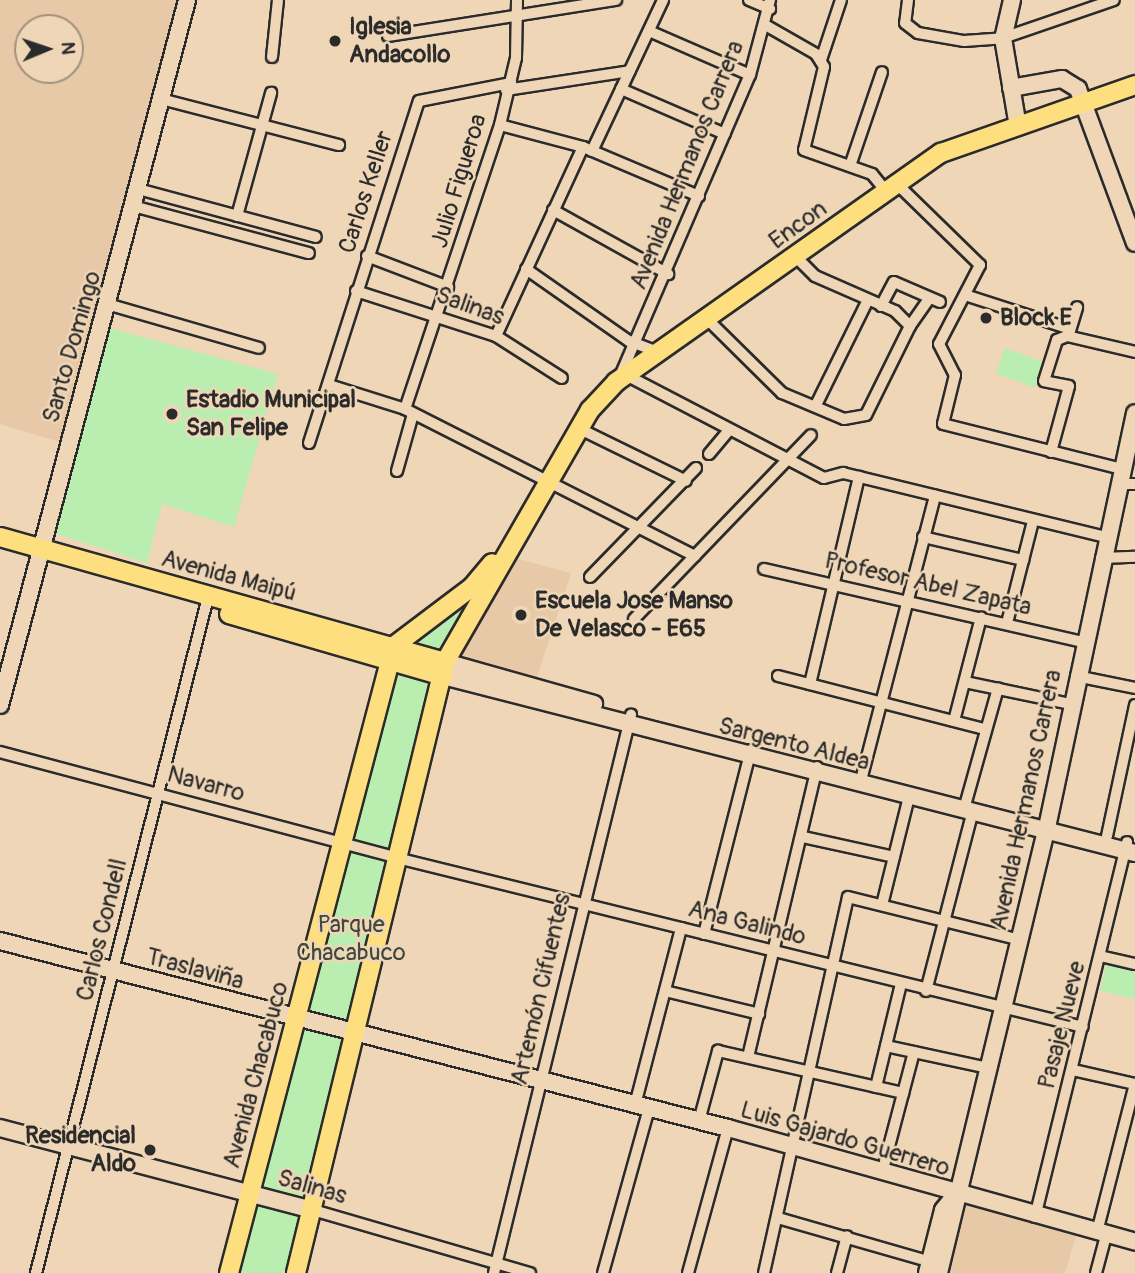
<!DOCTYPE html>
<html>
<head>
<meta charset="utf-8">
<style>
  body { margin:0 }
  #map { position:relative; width:1135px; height:1273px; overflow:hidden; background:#efd6b6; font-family:Pangolin,sans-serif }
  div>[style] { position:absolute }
  .built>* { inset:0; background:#e7c8a7 }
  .green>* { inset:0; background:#b9eeb0; transform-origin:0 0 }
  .roads { filter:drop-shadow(2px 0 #2b2b2b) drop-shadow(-2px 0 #2b2b2b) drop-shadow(0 2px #2b2b2b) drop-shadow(0 -2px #2b2b2b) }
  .street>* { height:10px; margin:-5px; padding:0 5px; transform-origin:5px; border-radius:5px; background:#efd6b6 }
  .secondary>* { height:16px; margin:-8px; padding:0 8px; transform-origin:8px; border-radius:8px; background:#efd6b6 }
  .primary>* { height:18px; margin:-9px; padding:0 9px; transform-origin:9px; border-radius:9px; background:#fedf80 }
  .dots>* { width:19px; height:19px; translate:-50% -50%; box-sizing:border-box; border:4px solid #efd6b6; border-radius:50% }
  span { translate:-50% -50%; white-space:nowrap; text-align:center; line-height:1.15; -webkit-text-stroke:5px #efd6b6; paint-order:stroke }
  .poi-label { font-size:24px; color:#2b2b2b; font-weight:700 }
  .left { translate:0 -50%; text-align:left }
  .right { translate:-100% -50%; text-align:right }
  .street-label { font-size:24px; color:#2b2b2b }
  .park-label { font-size:24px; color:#40483f }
  .north { position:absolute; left:14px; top:14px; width:70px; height:70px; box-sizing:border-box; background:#efd6b6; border:2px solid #a1927e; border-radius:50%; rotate:88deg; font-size:19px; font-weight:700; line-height:28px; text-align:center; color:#2b2b2b }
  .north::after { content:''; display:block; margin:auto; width:24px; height:32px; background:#2b2b2b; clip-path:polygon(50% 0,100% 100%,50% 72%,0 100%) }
</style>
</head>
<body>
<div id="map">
  <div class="built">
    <i style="clip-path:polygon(evenodd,0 0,179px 0,63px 443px,0 424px,0 0,28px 28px,70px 28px,70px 70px,28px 70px,28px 28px)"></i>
    <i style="clip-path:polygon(518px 559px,571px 573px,535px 683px,459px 659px)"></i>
    <i style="clip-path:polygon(967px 1203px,1077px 1232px,1065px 1273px,950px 1273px)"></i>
  </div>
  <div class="green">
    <i style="clip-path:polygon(109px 328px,278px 374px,234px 527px,162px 504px,147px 563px,48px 531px)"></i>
    <i style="left:1005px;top:348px;width:41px;height:27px;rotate:20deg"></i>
    <i style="clip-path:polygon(476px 593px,441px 650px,416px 646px,416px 635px)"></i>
    <i style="clip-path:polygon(391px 668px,438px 680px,354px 1034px,287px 1273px,237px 1273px)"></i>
    <i style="clip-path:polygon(1106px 965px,1135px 972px,1135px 999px,1100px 991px)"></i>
  </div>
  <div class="roads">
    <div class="street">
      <i style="left:749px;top:0;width:23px;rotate:23deg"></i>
      <i style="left:908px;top:0;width:23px;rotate:97deg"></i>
      <i style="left:905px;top:23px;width:16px;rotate:38deg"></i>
      <i style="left:918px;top:33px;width:47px;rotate:9.9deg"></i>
      <i style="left:964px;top:41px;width:39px;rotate:-4deg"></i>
      <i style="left:1003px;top:38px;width:117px;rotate:-18.9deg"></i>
      <i style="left:767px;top:26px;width:56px;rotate:29.7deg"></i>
      <i style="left:816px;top:54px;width:15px;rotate:58deg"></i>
      <i style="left:824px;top:67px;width:85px;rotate:103.5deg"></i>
      <i style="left:804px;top:150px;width:72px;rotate:19.4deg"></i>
      <i style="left:872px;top:174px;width:22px;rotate:51deg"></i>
      <i style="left:649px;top:31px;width:110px;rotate:23.5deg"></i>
      <i style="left:388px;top:36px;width:231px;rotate:-9deg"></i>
      <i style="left:272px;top:57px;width:57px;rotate:-84deg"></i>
      <i style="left:821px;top:60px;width:63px;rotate:-71.6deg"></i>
      <i style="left:621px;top:89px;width:113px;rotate:23.4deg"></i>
      <i style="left:506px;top:90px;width:125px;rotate:-8.7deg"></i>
      <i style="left:161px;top:99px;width:184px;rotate:14.5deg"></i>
      <i style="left:500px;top:125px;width:86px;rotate:14.8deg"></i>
      <i style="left:583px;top:147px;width:126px;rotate:22.9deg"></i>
      <i style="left:592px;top:151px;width:167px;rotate:-64.8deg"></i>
      <i style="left:850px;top:166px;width:99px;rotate:-71.2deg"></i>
      <i style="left:897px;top:184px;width:116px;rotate:44.3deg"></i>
      <i style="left:980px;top:265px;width:89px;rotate:117.4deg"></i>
      <i style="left:939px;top:344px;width:35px;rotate:63deg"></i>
      <i style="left:955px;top:375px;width:50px;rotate:103.8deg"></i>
      <i style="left:943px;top:424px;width:185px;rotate:14.1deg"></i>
      <i style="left:138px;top:189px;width:184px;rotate:15.1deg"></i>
      <i style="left:133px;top:206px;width:182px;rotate:15deg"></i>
      <i style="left:553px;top:210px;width:132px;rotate:29.1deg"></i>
      <i style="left:237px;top:216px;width:128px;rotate:-74.5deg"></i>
      <i style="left:367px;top:256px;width:87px;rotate:20.9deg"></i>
      <i style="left:526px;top:269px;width:126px;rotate:35deg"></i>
      <i style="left:629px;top:341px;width:34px;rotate:21deg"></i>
      <i style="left:356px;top:291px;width:147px;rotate:17.8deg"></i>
      <i style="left:496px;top:336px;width:78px;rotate:32.5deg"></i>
      <i style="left:965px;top:295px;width:110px;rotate:17.9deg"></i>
      <i style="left:107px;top:304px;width:158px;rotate:16.1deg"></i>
      <i style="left:881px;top:306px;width:27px;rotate:-62deg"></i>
      <i style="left:894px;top:282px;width:50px;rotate:23.5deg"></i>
      <i style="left:709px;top:321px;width:103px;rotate:44.6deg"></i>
      <i style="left:782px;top:393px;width:67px;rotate:22.8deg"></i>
      <i style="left:844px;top:419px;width:22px;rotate:-10deg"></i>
      <i style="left:866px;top:415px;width:99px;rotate:-63.7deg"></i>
      <i style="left:910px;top:326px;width:21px;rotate:-135deg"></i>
      <i style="left:895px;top:311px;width:87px;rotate:-156.4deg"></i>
      <i style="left:815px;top:276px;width:27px;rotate:-135deg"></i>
      <i style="left:910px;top:326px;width:33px;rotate:-55deg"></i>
      <i style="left:1069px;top:334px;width:28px;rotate:-73deg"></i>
      <i style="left:496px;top:336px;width:208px;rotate:-65.3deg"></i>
      <i style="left:1067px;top:336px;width:70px;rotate:13.2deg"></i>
      <i style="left:621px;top:374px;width:326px;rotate:-66.7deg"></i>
      <i style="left:750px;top:75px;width:78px;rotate:-75.1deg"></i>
      <i style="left:626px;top:375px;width:223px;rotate:27.5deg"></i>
      <i style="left:824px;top:478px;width:20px;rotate:-15deg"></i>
      <i style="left:843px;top:473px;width:271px;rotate:13.7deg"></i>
      <i style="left:329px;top:385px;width:80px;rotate:17.5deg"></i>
      <i style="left:405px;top:409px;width:325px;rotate:26.9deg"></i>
      <i style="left:816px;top:405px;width:117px;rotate:-63.7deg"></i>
      <i style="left:405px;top:409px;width:299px;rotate:-71.5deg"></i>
      <i style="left:500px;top:125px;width:69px;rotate:-76.6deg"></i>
      <i style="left:516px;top:58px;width:58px;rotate:-89deg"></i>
      <i style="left:578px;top:428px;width:120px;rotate:26.1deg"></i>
      <i style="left:309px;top:443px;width:359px;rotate:-72.2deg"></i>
      <i style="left:419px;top:101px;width:94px;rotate:-11.1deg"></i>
      <i style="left:1051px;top:452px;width:68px;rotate:-74.7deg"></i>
      <i style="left:1069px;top:386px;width:25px;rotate:-169deg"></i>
      <i style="left:1044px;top:381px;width:43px;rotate:-72.4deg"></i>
      <i style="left:1057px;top:340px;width:11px;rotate:-22deg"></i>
      <i style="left:709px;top:454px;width:31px;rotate:-50deg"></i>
      <i style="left:397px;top:471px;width:59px;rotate:-74.3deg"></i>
      <i style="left:1118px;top:484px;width:17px"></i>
      <i style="left:923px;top:537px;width:103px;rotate:13deg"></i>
      <i style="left:1101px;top:558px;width:34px;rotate:-2deg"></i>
      <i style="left:764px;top:569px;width:326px;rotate:12.9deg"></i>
      <i style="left:590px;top:577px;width:152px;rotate:-45.8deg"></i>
      <i style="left:634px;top:619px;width:255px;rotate:-46.1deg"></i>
      <i style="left:1007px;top:623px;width:105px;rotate:-75.7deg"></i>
      <i style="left:778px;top:676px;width:214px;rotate:14.4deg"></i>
      <i style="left:1076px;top:676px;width:60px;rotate:11.5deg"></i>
      <i style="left:965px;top:682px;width:107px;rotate:11.8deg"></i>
      <i style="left:810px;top:684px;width:213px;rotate:-76.7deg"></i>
      <i style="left:954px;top:721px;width:107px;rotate:-75.4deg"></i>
      <i style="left:0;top:752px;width:415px;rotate:14.9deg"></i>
      <i style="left:401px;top:859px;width:702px;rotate:13.84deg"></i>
      <i style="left:860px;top:784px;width:298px;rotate:-75.4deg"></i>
      <i style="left:966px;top:802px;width:118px;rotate:-74.3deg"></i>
      <i style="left:1107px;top:836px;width:134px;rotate:-77.9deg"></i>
      <i style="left:803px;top:837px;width:93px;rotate:12.4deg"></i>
      <i style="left:882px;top:905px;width:111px;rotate:-76deg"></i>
      <i style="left:704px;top:934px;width:190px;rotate:-75.7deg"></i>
      <i style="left:1100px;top:956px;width:36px;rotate:13deg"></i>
      <i style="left:665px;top:991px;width:97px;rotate:13.7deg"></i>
      <i style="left:926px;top:991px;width:183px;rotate:-75.4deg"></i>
      <i style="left:886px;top:1046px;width:104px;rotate:12.2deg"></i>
      <i style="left:748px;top:1057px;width:298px;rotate:-76.6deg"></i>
      <i style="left:1073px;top:1070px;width:64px;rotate:12.7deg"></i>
      <i style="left:876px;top:1087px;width:106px;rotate:-76.4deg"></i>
      <i style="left:635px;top:1105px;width:183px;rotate:-75.4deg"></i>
      <i style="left:699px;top:1121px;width:73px;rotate:-74.8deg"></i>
      <i style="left:718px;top:1051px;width:190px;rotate:12.8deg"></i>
      <i style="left:882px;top:1173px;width:125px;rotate:-75.2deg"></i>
      <i style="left:313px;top:1210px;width:226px;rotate:16.2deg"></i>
      <i style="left:1035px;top:1217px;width:386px;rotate:-76.2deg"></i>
      <i style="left:778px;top:1218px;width:149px;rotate:16deg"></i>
      <i style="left:1097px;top:1232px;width:153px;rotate:-75.6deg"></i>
      <i style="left:36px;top:1273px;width:698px;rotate:-75.72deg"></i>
      <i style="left:494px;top:1273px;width:575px;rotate:-76.21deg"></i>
      <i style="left:603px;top:1273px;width:171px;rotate:-74.4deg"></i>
      <i style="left:688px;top:1273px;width:150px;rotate:-74.6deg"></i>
      <i style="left:764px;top:1273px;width:385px;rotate:-77.4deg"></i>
      <i style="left:848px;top:897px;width:178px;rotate:14deg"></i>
      <i style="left:837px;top:1273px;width:38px;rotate:-75deg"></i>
      <i style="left:1096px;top:1273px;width:39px;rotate:-75deg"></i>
    </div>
    <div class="secondary">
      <i style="left:1012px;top:0;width:39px;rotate:103deg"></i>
      <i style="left:1003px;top:38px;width:90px;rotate:80.4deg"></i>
      <i style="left:1011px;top:88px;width:52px;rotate:-10deg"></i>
      <i style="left:1062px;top:79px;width:19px;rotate:32deg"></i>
      <i style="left:1078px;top:89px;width:164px;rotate:69.7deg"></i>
      <i style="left:445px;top:662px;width:155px;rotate:15.7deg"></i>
      <i style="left:443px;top:676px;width:714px;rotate:14.35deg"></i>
      <i style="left:0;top:705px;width:729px;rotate:-75.14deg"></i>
      <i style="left:0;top:941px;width:752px;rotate:14.41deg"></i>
      <i style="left:728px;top:1128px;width:423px;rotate:15.6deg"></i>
      <i style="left:0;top:1128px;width:324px;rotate:14.7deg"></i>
      <i style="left:927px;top:1273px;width:65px;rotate:-75.7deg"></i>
      <i style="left:943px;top:1210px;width:19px;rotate:-51deg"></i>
      <i style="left:939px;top:1273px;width:454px;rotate:-76.4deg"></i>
      <i style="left:1046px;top:832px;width:428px;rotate:-78deg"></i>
    </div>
    <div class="primary">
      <i style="left:0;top:537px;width:462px;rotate:15.7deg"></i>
      <i style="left:229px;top:614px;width:223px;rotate:16.2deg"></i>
      <i style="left:394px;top:646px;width:98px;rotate:-37.1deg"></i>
      <i style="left:472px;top:587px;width:31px;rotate:-50deg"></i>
      <i style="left:229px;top:1273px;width:648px;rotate:-75.26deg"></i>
      <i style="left:296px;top:1273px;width:629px;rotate:-76.3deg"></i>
      <i style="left:445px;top:662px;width:291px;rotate:-60.1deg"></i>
      <i style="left:590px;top:410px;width:38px;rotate:-47deg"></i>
      <i style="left:616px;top:382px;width:398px;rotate:-35.2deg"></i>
      <i style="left:941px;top:153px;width:206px;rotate:-19.3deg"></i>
    </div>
  </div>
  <div class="dots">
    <i style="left:335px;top:41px;background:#2b2b2b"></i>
    <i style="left:986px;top:318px;background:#2b2b2b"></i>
    <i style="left:172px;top:414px;background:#2b2b2b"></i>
    <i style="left:521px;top:615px;background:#2b2b2b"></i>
    <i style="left:150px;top:1150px;background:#2b2b2b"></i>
  </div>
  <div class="poi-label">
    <span class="left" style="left:349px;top:41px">Iglesia<br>Andacollo</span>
    <span class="left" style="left:1000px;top:318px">Block E</span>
    <span class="left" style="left:186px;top:414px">Estadio Municipal<br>San Felipe</span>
    <span class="left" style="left:535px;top:615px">Escuela Jose Manso<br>De Velasco - E65</span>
    <span class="right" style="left:136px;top:1150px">Residencial<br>Aldo</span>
  </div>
  <div class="street-label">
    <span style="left:687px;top:165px;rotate:-68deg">Avenida Hermanos Carrera</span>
    <span style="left:459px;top:181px;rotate:-73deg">Julio Figueroa</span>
    <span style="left:366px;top:192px;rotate:-72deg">Carlos Keller</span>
    <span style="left:798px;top:225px;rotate:-36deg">Encon</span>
    <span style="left:470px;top:306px;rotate:20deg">Salinas</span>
    <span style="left:72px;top:347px;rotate:-74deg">Santo Domingo</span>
    <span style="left:229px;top:576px;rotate:15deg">Avenida Maipú</span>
    <span style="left:928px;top:584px;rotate:13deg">Profesor Abel Zapata</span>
    <span style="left:794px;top:744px;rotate:14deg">Sargento Aldea</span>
    <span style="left:206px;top:784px;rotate:15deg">Navarro</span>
    <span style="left:1026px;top:800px;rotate:-78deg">Avenida Hermanos Carrera</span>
    <span style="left:747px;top:923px;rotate:14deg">Ana Galindo</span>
    <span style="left:102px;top:930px;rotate:-76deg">Carlos Condell</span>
    <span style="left:195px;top:969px;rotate:15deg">Traslaviña</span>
    <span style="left:541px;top:989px;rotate:-77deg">Artemón Cifuentes</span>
    <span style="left:1062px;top:1025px;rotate:-76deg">Pasaje Nueve</span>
    <span style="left:256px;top:1075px;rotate:-75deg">Avenida Chacabuco</span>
    <span style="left:845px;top:1139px;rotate:16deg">Luis Gajardo Guerrero</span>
    <span style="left:312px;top:1187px;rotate:16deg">Salinas</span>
  </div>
  <div class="park-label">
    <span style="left:351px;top:939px">Parque<br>Chacabuco</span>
  </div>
  <div class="north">N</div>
</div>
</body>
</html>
